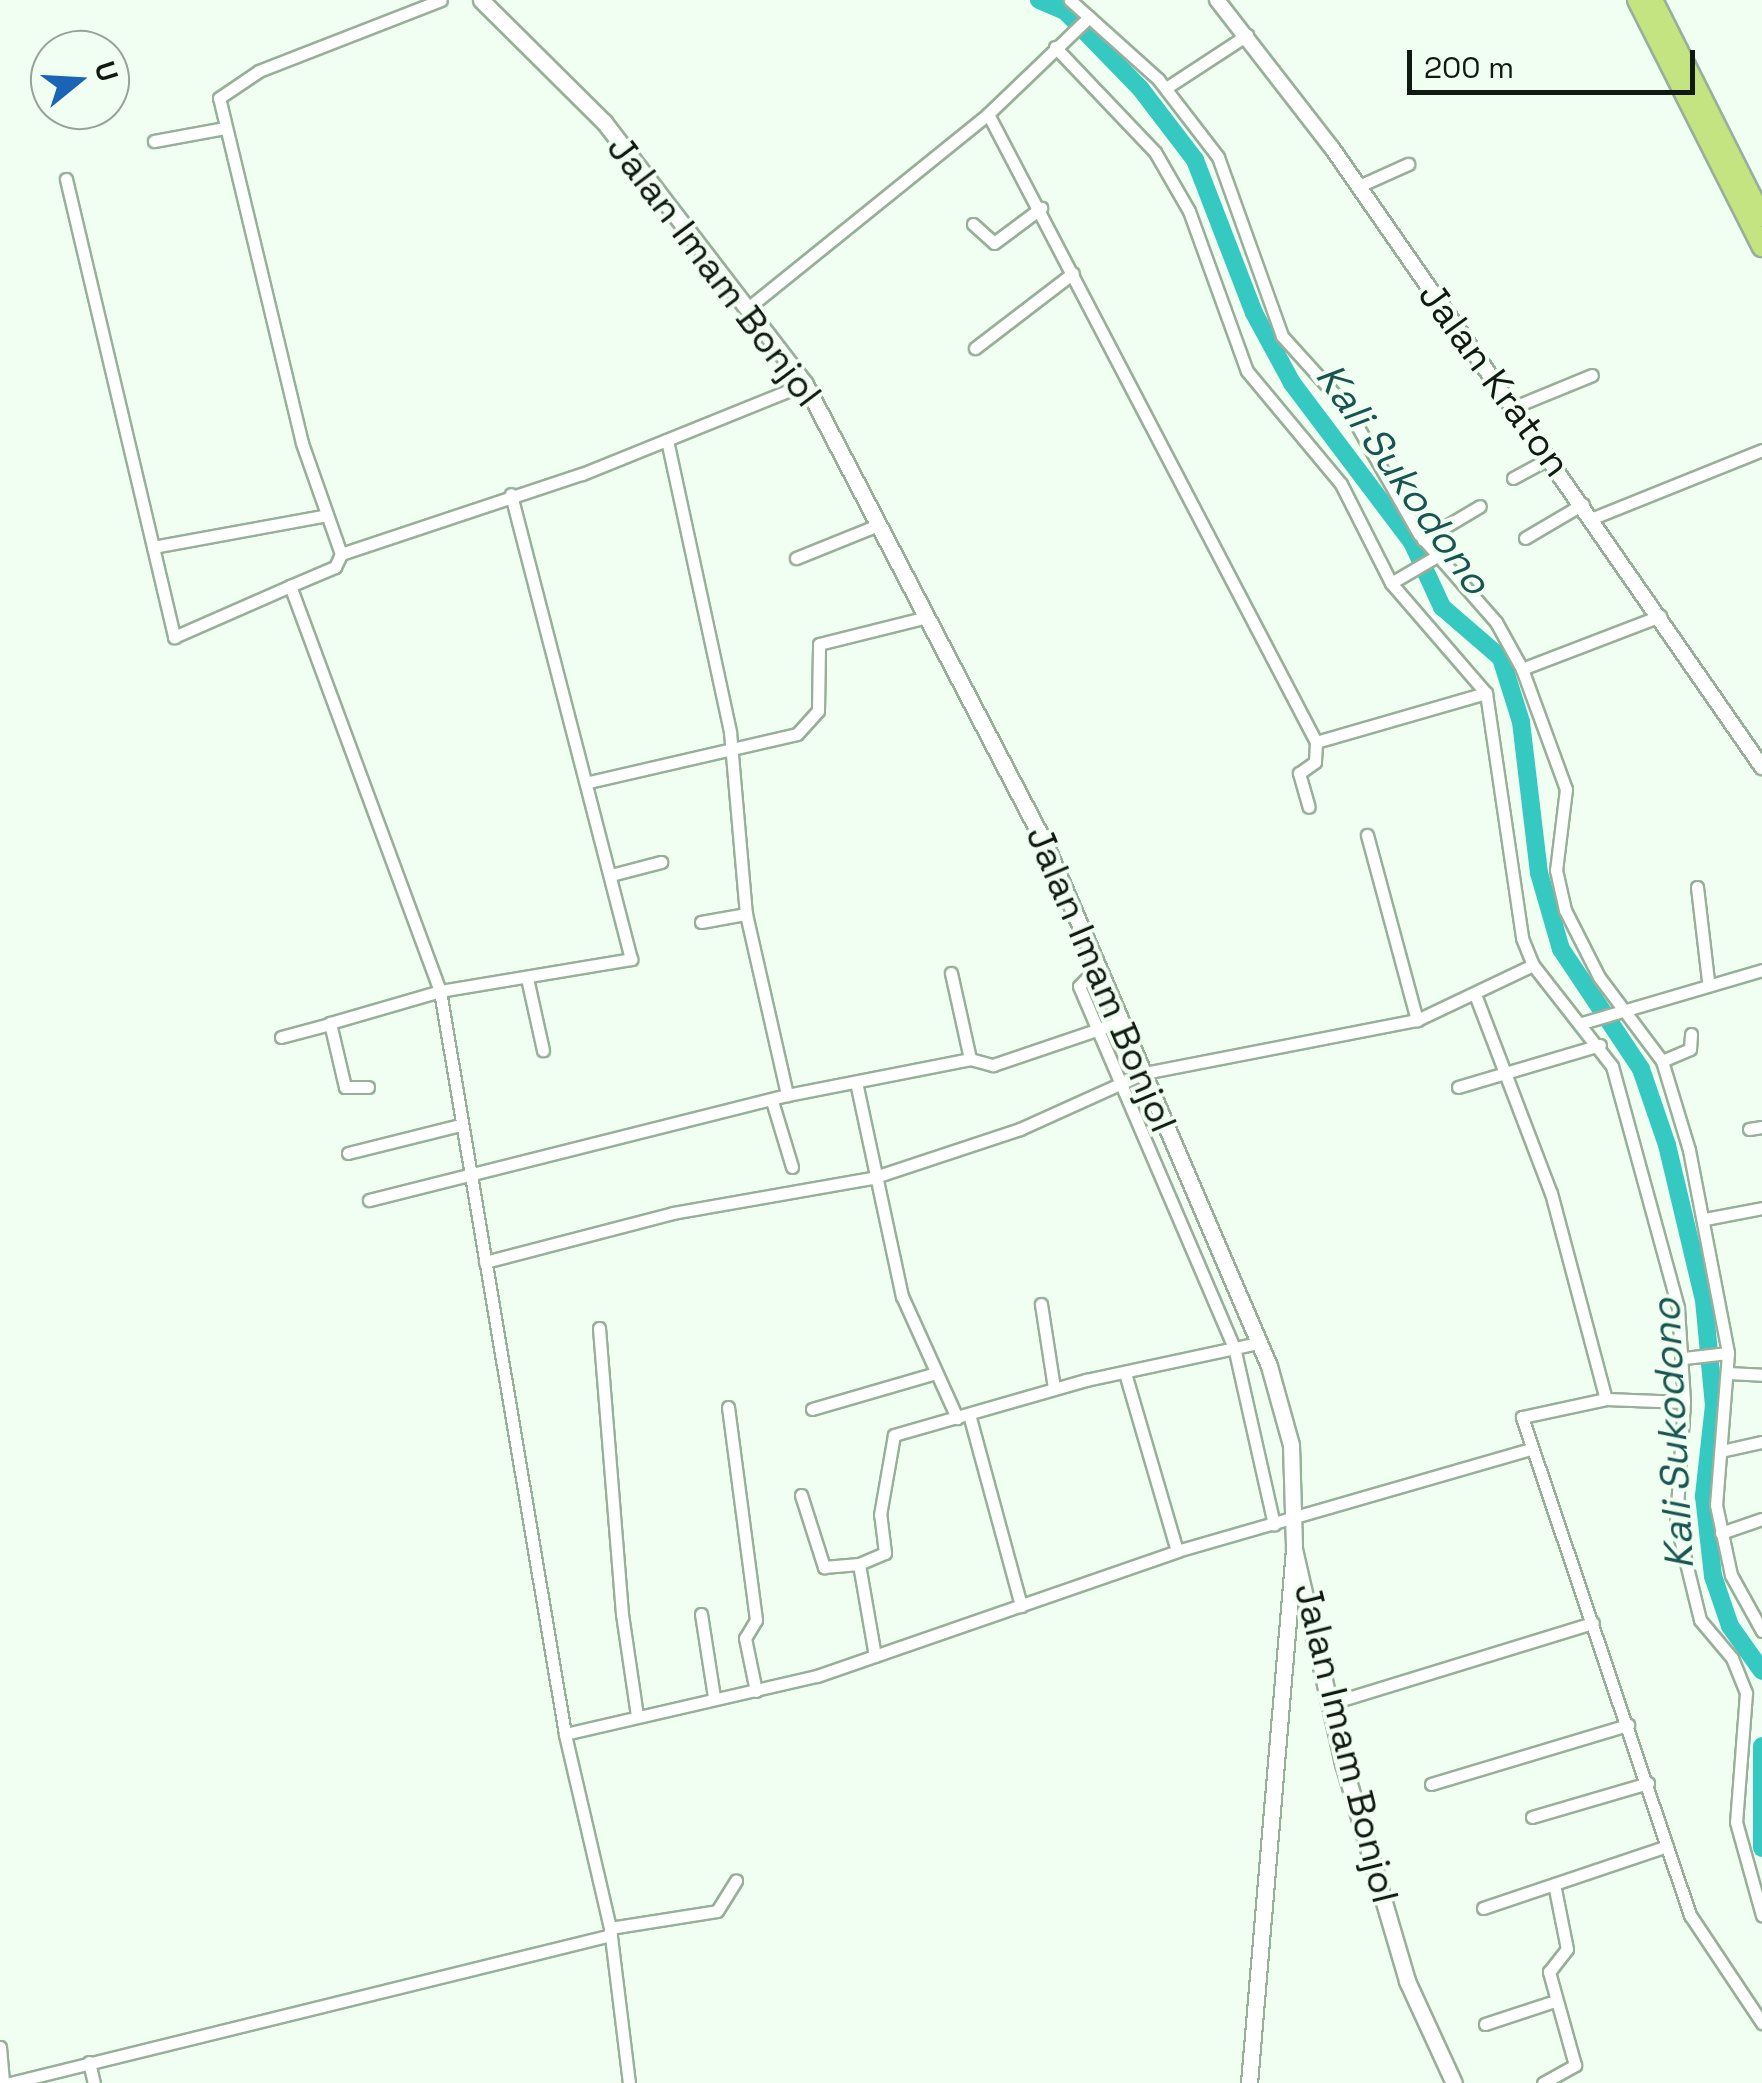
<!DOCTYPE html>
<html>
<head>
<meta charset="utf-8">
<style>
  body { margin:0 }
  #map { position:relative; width:1762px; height:2083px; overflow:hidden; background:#f0fff1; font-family:"Space Grotesk",sans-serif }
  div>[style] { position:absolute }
  .river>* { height:18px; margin:-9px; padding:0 9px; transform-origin:9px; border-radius:9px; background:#36c9c1 }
  .roads { filter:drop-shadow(2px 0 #98af99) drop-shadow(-2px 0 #98af99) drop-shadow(0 2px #98af99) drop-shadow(0 -2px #98af99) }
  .minor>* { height:11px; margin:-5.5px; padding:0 5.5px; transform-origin:5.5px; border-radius:5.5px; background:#fff }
  .tertiary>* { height:14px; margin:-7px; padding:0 7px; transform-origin:7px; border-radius:7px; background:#fff }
  .secondary>* { height:15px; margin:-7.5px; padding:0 7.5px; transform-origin:7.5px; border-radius:7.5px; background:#fff }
  .trunk>* { height:18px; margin:-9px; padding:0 9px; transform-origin:9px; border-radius:9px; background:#c4e482 }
  span { translate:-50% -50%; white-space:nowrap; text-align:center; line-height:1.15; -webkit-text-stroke:8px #f0fff1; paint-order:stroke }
  .street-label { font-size:38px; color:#111a12 }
  .water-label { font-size:40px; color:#195450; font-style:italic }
  .north { position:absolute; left:30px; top:30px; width:100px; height:100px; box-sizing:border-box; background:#f0fff1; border:2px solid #97a398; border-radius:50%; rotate:72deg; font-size:28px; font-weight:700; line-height:40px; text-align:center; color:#111a12 }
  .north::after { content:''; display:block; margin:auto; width:35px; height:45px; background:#1964b4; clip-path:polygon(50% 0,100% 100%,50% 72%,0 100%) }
  .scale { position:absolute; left:1407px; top:50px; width:288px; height:45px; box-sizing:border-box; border:5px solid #111a12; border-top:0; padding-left:12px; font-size:30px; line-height:35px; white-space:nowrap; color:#111a12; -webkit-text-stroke:8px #f0fff1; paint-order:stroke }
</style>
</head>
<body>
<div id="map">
  <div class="river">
    <i style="left:1039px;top:0;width:28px;rotate:23deg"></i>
    <i style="left:1065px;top:11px;width:107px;rotate:45.8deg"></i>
    <i style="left:1140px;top:88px;width:91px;rotate:52.6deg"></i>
    <i style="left:1195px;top:160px;width:164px;rotate:68.9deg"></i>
    <i style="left:1254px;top:313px;width:80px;rotate:61.5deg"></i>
    <i style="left:1292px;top:383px;width:199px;rotate:53deg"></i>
    <i style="left:1412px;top:542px;width:72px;rotate:65.2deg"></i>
    <i style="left:1442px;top:607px;width:78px;rotate:40.8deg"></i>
    <i style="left:1501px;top:658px;width:67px;rotate:72.6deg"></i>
    <i style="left:1521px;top:722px;width:152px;rotate:83.2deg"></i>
    <i style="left:1539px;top:873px;width:79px;rotate:73.9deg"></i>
    <i style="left:1561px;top:949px;width:144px;rotate:56.3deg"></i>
    <i style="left:1641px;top:1069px;width:80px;rotate:71.1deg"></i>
    <i style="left:1667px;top:1145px;width:159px;rotate:76.6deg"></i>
    <i style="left:1704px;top:1300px;width:105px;rotate:84.6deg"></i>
    <i style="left:1714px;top:1405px;width:92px;rotate:96.3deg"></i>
    <i style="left:1704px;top:1496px;width:81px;rotate:83.6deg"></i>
    <i style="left:1713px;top:1576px;width:53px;rotate:71.2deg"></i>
    <i style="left:1730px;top:1626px;width:55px;rotate:54.6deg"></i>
    <i style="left:1762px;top:1746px;width:102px;rotate:90deg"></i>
  </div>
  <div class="roads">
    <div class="minor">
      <i style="left:1070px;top:0;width:118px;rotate:41.9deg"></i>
      <i style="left:1158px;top:79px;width:98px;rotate:52.4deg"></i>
      <i style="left:1218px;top:157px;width:190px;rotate:70.3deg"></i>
      <i style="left:1282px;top:336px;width:97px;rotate:47.9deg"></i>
      <i style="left:1347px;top:408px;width:145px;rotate:60.3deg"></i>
      <i style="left:1419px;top:534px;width:117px;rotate:48.8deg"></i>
      <i style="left:1496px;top:622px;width:54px;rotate:61deg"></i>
      <i style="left:1522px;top:669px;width:128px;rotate:69.9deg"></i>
      <i style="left:1566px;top:789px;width:82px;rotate:97deg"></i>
      <i style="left:1556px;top:870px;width:41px;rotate:77.3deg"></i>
      <i style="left:1565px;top:910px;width:75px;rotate:63.1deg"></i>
      <i style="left:1599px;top:977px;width:105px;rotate:53.1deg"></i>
      <i style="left:1662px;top:1061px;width:93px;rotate:73.1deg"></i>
      <i style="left:1689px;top:1150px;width:207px;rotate:79.1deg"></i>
      <i style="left:1728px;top:1353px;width:152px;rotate:94.5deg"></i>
      <i style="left:1716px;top:1505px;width:72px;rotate:77.9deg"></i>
      <i style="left:1731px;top:1575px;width:64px;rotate:61deg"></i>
      <i style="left:1055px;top:47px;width:145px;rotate:46.4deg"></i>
      <i style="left:1155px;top:152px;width:68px;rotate:60deg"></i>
      <i style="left:1189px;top:211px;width:170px;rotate:70.1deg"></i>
      <i style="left:1247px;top:371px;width:147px;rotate:50.2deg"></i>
      <i style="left:1341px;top:484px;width:111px;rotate:63.2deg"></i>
      <i style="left:1391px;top:583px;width:145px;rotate:49.2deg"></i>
      <i style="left:1486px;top:693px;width:248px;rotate:81.6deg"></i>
      <i style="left:1522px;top:938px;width:29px;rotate:68deg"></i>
      <i style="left:1533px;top:965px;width:128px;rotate:52deg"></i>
      <i style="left:1612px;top:1066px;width:251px;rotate:74.7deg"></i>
      <i style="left:1678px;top:1308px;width:94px;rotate:86.3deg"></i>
      <i style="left:1684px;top:1402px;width:120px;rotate:93.8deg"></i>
      <i style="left:1676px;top:1522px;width:101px;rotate:76.2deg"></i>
      <i style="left:1700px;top:1620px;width:50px;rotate:49.9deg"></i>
      <i style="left:1732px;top:1658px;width:38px;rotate:68deg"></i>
      <i style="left:1746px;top:1693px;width:129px;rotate:94.4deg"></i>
      <i style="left:1736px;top:1822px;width:97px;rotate:74.4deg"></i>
      <i style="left:1166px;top:88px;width:97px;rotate:-33.2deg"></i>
      <i style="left:988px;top:114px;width:708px;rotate:62.42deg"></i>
      <i style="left:1316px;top:742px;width:20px;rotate:93deg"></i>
      <i style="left:1315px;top:762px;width:19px;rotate:145deg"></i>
      <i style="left:1299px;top:773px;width:35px;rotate:74deg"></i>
      <i style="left:154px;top:141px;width:72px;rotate:-10.4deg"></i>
      <i style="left:66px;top:179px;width:471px;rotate:76.7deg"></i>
      <i style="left:174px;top:637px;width:127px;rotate:-23.7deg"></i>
      <i style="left:1359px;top:186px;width:54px;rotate:-24.2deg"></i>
      <i style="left:973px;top:224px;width:28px;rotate:42deg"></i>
      <i style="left:994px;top:243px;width:59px;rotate:-36.7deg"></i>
      <i style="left:749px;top:307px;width:307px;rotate:-38.9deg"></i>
      <i style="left:988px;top:114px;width:140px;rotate:-43.8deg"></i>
      <i style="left:975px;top:348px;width:123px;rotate:-37.4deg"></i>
      <i style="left:1514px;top:407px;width:84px;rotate:-22.3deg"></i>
      <i style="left:667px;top:440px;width:299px;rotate:77.8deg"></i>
      <i style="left:730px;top:732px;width:183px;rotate:85deg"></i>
      <i style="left:746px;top:914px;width:186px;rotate:77.2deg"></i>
      <i style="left:1513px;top:478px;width:42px;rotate:-28.4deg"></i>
      <i style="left:1593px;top:518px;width:182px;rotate:-21.9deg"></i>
      <i style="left:1525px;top:538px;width:67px;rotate:-30.4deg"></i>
      <i style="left:1423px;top:540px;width:66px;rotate:-30.8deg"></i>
      <i style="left:153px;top:547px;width:177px;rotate:-10.4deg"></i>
      <i style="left:341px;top:554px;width:118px;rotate:-109.4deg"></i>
      <i style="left:302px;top:443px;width:355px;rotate:-103.5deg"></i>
      <i style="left:219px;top:98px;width:48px;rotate:-34deg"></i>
      <i style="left:259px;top:71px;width:195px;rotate:-21.3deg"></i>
      <i style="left:796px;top:558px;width:88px;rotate:-21.9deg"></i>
      <i style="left:1391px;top:583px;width:53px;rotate:-30.4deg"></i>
      <i style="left:1522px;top:669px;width:148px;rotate:-21deg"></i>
      <i style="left:1316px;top:742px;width:177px;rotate:-16.1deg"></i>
      <i style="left:589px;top:782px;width:213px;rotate:-13deg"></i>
      <i style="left:797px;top:734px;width:31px;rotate:-48deg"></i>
      <i style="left:818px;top:711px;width:67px;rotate:-89.1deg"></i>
      <i style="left:819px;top:644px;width:111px;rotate:-14deg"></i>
      <i style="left:1367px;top:835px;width:192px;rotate:74.9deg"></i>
      <i style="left:611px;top:875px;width:52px;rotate:-14.6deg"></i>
      <i style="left:1697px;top:887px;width:95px;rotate:83.3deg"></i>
      <i style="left:701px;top:922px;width:46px;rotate:-10.1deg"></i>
      <i style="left:1099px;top:966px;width:28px;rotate:135deg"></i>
      <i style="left:1079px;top:986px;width:393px;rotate:66.8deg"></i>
      <i style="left:1234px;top:1347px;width:182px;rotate:77.3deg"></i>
      <i style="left:951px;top:973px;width:88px;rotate:77.5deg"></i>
      <i style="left:527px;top:978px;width:74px;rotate:77.5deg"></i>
      <i style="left:1476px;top:997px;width:210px;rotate:69.1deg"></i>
      <i style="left:1551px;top:1193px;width:213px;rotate:75.1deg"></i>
      <i style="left:1582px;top:1023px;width:188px;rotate:-16.4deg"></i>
      <i style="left:281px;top:1037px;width:51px;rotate:-14.9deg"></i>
      <i style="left:1662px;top:1061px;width:30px;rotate:-23deg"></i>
      <i style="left:1690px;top:1049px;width:15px;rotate:-86deg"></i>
      <i style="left:856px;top:1082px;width:219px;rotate:77.9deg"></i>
      <i style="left:902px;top:1296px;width:134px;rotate:65.7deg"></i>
      <i style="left:368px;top:1087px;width:23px;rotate:180deg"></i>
      <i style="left:345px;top:1087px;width:66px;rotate:-103.2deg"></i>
      <i style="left:330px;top:1023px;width:115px;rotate:-16.2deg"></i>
      <i style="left:440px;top:991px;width:194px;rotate:-9.5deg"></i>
      <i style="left:631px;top:959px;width:480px;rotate:-104.5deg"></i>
      <i style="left:1458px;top:1087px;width:148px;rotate:-16.5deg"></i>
      <i style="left:772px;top:1101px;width:69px;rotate:73.1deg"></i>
      <i style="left:1749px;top:1129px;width:13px;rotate:-9deg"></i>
      <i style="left:348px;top:1153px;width:115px;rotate:-14deg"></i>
      <i style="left:369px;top:1200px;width:431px;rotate:-14.1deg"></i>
      <i style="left:787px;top:1095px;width:187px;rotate:-11.1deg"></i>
      <i style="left:970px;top:1059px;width:24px;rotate:15deg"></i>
      <i style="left:993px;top:1065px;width:137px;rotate:-18.7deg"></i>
      <i style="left:1705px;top:1219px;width:58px;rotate:-10.9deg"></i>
      <i style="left:485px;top:1262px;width:194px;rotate:-14.6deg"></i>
      <i style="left:673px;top:1213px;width:202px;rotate:-10deg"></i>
      <i style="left:872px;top:1178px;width:156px;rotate:-18.3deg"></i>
      <i style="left:1020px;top:1129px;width:136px;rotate:-24.3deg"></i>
      <i style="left:1144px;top:1073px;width:278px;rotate:-11deg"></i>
      <i style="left:1417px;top:1020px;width:128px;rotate:-25.4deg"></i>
      <i style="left:1041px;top:1304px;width:85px;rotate:81.2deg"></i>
      <i style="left:599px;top:1328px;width:287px;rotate:85.4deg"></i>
      <i style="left:622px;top:1614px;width:102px;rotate:81.6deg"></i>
      <i style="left:1684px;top:1358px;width:44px;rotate:-6.5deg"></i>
      <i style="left:1125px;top:1373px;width:185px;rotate:73.7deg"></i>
      <i style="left:1728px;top:1373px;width:34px;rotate:3deg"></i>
      <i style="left:1684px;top:1402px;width:78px;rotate:-177.8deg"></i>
      <i style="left:1606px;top:1399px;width:86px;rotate:167.9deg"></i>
      <i style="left:1522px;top:1417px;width:526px;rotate:71.36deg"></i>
      <i style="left:1690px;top:1915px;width:130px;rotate:56.3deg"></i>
      <i style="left:728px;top:1407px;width:215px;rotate:82.5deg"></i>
      <i style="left:756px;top:1620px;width:21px;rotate:121deg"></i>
      <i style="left:745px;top:1638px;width:54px;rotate:78.3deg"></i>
      <i style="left:812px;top:1409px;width:129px;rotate:-16.2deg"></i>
      <i style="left:969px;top:1414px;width:199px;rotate:74.8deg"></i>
      <i style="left:1721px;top:1451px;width:42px;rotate:-12.4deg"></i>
      <i style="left:801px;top:1495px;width:76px;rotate:72.3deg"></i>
      <i style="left:824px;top:1567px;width:35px;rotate:-5deg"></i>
      <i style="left:1721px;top:1533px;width:43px;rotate:-18.9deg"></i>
      <i style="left:701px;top:1614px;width:84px;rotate:81.1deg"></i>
      <i style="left:875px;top:1656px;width:93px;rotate:-99.9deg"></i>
      <i style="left:859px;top:1564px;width:28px;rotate:-23deg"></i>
      <i style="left:885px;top:1553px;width:38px;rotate:-97deg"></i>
      <i style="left:880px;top:1515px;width:81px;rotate:-80.1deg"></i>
      <i style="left:894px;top:1435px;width:200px;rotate:-16deg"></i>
      <i style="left:1086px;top:1380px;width:177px;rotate:-12.1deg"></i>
      <i style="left:1329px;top:1704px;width:276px;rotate:-17.1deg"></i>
      <i style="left:565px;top:1734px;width:259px;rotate:-13deg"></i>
      <i style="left:817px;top:1676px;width:381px;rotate:-19.1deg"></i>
      <i style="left:1177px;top:1551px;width:367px;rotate:-16.1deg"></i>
      <i style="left:1431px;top:1784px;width:206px;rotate:-16.7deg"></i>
      <i style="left:1532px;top:1817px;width:121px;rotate:-16.3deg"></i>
      <i style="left:1483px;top:1908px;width:194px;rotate:-18.6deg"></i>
      <i style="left:610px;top:1928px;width:108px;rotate:-9deg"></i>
      <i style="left:717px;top:1911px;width:36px;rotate:-58deg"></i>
      <i style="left:1485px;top:2024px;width:74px;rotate:-18.2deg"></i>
      <i style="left:0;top:2047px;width:36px;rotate:85deg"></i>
      <i style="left:89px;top:2062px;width:22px;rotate:77deg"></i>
      <i style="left:10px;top:2083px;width:619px;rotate:-13.83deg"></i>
      <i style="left:629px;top:2083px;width:156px;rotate:-97deg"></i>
      <i style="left:610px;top:1928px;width:199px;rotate:-103.1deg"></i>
      <i style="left:565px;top:1734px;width:753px;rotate:-99.55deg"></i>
      <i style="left:440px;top:991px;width:432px;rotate:-110.3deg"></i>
      <i style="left:290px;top:586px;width:49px;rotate:-22.9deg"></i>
      <i style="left:335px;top:567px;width:14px;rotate:-65deg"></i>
      <i style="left:341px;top:554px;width:254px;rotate:-18.4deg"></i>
      <i style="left:582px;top:474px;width:240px;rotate:-22deg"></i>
      <i style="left:1543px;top:2083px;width:37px;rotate:-29deg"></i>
      <i style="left:1575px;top:2065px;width:97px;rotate:-105.6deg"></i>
      <i style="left:1549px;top:1972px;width:29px;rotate:-52deg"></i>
      <i style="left:1567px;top:1949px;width:66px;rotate:-101.3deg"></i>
    </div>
    <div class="tertiary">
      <i style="left:1217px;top:0;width:187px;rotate:52.2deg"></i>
      <i style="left:1332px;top:148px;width:754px;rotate:55.21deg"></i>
    </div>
    <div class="secondary">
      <i style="left:481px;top:0;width:173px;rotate:44.8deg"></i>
      <i style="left:604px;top:122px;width:330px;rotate:52.5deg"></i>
      <i style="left:805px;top:384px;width:519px;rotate:62.45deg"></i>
      <i style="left:1045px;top:844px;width:568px;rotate:66.77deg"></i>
      <i style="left:1269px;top:1366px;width:82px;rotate:74.4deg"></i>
      <i style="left:1291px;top:1445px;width:104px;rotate:88.3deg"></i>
      <i style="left:1294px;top:1549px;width:220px;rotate:77.1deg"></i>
      <i style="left:1343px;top:1763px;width:227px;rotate:73.6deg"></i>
      <i style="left:1407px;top:1981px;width:112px;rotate:65.3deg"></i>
      <i style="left:1249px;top:2083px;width:536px;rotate:-85.18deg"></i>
    </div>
    <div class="trunk">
      <i style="left:1637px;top:0;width:277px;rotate:63.2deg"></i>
      <i style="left:1653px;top:0;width:243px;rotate:63.3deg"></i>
    </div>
  </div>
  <div class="street-label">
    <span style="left:714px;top:271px;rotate:53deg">Jalan Imam Bonjol</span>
    <span style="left:1494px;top:380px;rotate:54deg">Jalan Kraton</span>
    <span style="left:1101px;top:979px;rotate:67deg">Jalan Imam Bonjol</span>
    <span style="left:1346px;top:1743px;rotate:76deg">Jalan Imam Bonjol</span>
  </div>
  <div class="water-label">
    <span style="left:1403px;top:479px;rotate:55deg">Kali Sukodono</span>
    <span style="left:1673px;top:1434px;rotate:-93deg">Kali Sukodono</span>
  </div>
  <div class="north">U</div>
  <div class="scale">200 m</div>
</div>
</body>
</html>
